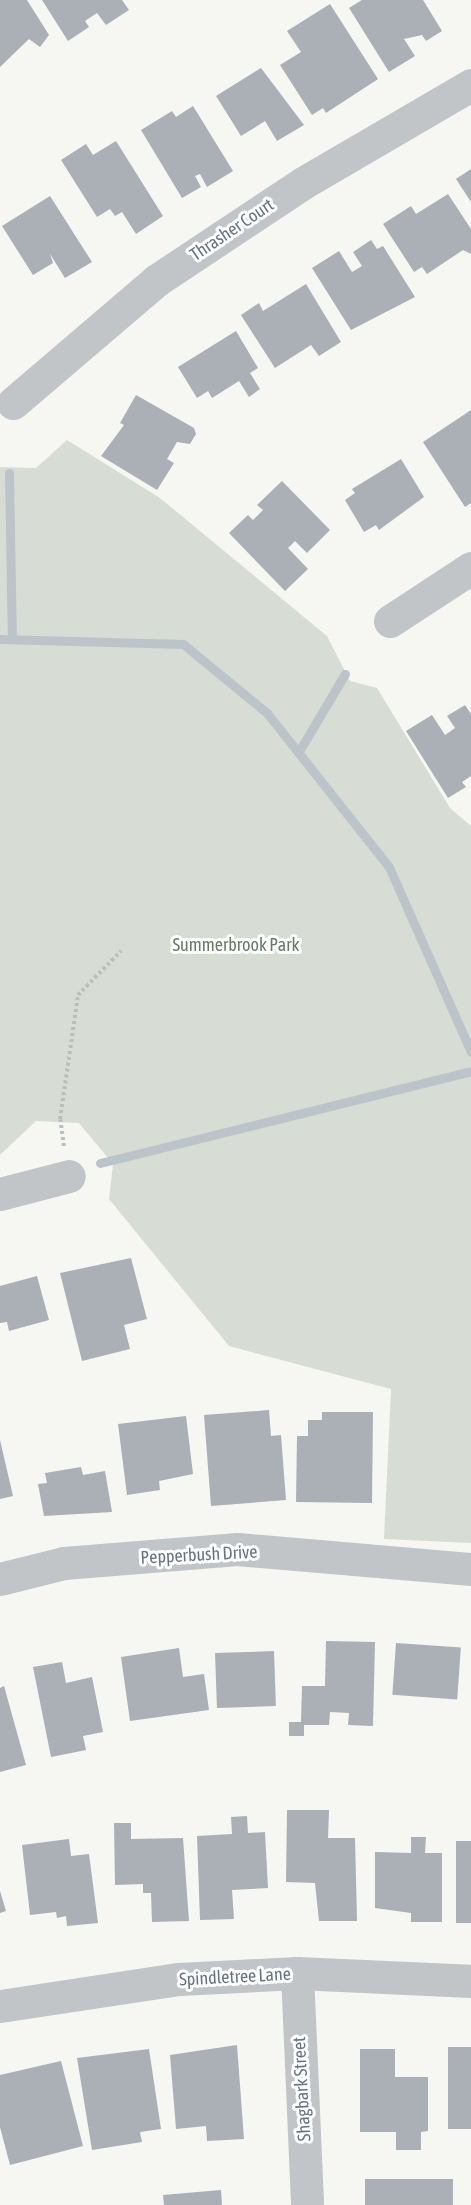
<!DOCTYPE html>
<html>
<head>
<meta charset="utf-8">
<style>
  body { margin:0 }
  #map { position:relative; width:471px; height:2205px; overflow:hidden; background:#f6f6f3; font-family:"Asap Condensed",sans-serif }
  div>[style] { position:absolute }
  .green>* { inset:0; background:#d7ddd4 }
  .stream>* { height:9px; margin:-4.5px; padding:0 4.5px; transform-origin:4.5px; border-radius:4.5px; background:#bbc5c9 }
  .building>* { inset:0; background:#aab0b6; transform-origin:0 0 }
  .path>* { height:4px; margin-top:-2px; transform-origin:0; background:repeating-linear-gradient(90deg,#bbbdbf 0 3px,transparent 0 6px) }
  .minor>* { height:33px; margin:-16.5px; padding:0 16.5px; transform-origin:16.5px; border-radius:16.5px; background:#c1c5c8 }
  span { translate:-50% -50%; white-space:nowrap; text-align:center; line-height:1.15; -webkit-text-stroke:6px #fff; paint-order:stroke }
  .street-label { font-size:18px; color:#667482 }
  .park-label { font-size:18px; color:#687a65 }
</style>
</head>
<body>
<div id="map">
  <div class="green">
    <i style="clip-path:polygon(67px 440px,160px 498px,327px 636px,350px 681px,377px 688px,450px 808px,471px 826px,471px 1543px,384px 1539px,391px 1389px,229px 1346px,109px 1199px,113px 1164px,79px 1123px,36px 1121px,0 1155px,0 467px,36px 468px)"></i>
  </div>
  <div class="stream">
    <i style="left:9px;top:473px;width:166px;rotate:89deg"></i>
    <i style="left:0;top:639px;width:183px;rotate:1.6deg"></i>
    <i style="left:183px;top:644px;width:109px;rotate:39.4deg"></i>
    <i style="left:267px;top:713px;width:196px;rotate:51.6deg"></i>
    <i style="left:389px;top:867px;width:202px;rotate:66.1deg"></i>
    <i style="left:298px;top:753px;width:92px;rotate:-59.3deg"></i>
    <i style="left:100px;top:1163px;width:382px;rotate:-13.9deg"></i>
  </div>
  <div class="building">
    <i style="clip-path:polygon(0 0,27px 0,49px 35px,40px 47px,29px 39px,0 67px)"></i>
    <i style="clip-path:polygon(42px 0,122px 0,129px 10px,106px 25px,97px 13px,85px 21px,89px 27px,68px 41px)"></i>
    <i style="clip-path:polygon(362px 0,423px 0,442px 31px,426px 41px,422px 35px,404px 39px,415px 56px,389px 72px,349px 8px)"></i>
    <i style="clip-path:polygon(330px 4px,378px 79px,326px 113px,323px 108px,312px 115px,280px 65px,301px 52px,287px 31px)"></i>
    <i style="clip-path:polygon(261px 68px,304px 125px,277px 141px,265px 121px,241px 136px,216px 96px)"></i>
    <i style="clip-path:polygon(193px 106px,233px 171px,207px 187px,200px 174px,195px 176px,201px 187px,182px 198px,141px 130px,172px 111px,176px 117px)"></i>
    <i style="clip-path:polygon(116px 141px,163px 216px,136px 234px,122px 212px,115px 216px,110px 209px,97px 217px,61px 160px,86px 144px,93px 155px)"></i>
    <i style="clip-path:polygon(471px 169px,471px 202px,456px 179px)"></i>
    <i style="clip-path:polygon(448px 194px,471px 229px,471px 254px,463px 250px,427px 274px,422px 267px,414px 272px,383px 224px,411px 206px,416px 214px)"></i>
    <i style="clip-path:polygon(50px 196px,92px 262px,65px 278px,50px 254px,53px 263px,33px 275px,2px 226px)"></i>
    <i style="clip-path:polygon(371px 240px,377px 249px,383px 246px,415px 297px,351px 330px,312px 268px,339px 251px,352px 272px,362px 266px,353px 252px)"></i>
    <i style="clip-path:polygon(306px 284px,341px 342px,319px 356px,311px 345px,275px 368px,241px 315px,259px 303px,263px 311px)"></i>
    <i style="clip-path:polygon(236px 331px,258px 368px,250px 373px,260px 389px,249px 397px,239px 381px,212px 398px,208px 391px,197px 398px,178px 367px)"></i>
    <i style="clip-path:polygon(136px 395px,194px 428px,196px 434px,190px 444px,177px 442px,167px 459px,174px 463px,157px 490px,101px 456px,124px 425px,120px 423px)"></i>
    <i style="clip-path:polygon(471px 410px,471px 503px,465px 507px,423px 442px)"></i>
    <i style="clip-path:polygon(401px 459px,424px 497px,379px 530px,376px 525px,364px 532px,345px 500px,355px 493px,352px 489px)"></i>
    <i style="clip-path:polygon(282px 481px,330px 530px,307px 553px,295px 541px,288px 548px,308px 569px,285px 591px,229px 533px,248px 515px,253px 520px,263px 510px,257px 505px)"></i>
    <i style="clip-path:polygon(465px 705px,471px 714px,471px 776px,462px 782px,466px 787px,448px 798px,406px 731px,432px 715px,445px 735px,455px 728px,447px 716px)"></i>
    <i style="clip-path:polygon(131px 1258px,147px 1319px,124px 1325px,130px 1349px,82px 1361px,60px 1273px)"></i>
    <i style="clip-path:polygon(37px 1276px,49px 1320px,9px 1331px,7px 1322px,0 1323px,0 1286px)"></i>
    <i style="clip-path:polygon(269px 1410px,271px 1436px,281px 1435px,286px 1500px,211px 1506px,204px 1415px)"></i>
    <i style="clip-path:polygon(322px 1412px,373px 1412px,372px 1503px,296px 1502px,297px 1436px,308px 1436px,308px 1420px,322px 1420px)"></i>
    <i style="clip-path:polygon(186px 1416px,193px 1474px,159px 1481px,160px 1490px,127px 1495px,118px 1424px)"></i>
    <i style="clip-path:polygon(0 1440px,13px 1496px,0 1499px)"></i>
    <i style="clip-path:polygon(81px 1467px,83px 1475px,105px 1471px,112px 1512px,44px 1516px,38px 1484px,47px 1483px,45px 1473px)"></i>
    <i style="clip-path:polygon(326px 1641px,375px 1642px,373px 1726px,348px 1725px,349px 1713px,330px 1712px,329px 1725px,304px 1725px,304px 1736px,289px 1736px,289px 1722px,301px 1722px,302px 1686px,325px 1686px)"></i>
    <i style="left:396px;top:1643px;width:65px;height:52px;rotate:4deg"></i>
    <i style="clip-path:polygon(179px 1648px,183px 1677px,204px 1674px,209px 1710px,130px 1721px,121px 1657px)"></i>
    <i style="left:274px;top:1651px;width:55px;height:59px;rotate:88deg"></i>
    <i style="clip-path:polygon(62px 1662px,66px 1683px,92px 1677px,103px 1732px,83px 1736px,86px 1750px,51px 1757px,33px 1667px)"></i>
    <i style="clip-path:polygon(4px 1686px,26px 1765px,0 1772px,0 1688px)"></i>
    <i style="clip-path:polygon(287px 1810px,329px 1810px,328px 1838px,355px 1838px,357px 1921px,319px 1921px,315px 1883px,286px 1882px)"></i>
    <i style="clip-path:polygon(247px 1816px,248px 1833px,265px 1832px,268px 1888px,232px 1890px,234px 1919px,200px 1920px,197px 1836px,232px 1834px,231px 1817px)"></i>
    <i style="clip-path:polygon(114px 1823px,131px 1823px,131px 1839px,183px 1838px,189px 1921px,152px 1922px,151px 1893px,143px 1893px,143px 1884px,115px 1885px)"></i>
    <i style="clip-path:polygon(411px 1837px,426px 1837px,425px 1853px,442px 1853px,442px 1922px,411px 1922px,411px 1913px,375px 1908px,375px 1852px,411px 1853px)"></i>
    <i style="clip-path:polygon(69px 1839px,71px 1856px,89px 1854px,98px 1923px,67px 1926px,66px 1916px,57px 1918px,56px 1912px,30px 1915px,22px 1845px)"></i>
    <i style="left:456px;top:1841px;width:15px;height:82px"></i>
    <i style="clip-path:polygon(0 1891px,6px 1911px,0 1913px)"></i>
    <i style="clip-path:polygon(237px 2045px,244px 2139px,207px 2141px,206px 2126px,176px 2129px,170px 2055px)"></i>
    <i style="left:448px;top:2047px;width:23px;height:82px"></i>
    <i style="clip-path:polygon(149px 2049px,161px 2129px,140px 2132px,142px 2142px,92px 2150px,77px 2058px)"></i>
    <i style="clip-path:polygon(360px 2049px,395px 2049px,395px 2077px,428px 2077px,428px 2131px,421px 2132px,421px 2150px,396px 2150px,396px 2132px,360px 2132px)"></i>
    <i style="clip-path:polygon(61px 2061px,83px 2146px,10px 2165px,0 2127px,0 2075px)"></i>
    <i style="left:365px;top:2179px;width:88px;height:26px"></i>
    <i style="clip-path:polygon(221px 2190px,222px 2205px,164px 2205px,163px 2195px)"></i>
  </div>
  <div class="path">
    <i style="left:64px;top:1146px;width:27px;rotate:-98deg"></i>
    <i style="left:60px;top:1119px;width:125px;rotate:-81.7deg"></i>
    <i style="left:78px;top:995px;width:62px;rotate:-45.7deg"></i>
  </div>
  <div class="minor">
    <i style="left:13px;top:403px;width:189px;rotate:-40.5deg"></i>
    <i style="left:157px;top:280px;width:175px;rotate:-33.6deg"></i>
    <i style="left:303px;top:183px;width:194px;rotate:-30.3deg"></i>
    <i style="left:390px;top:621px;width:97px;rotate:-33.2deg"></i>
    <i style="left:0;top:1194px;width:71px;rotate:-14.6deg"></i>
    <i style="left:0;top:1579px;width:66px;rotate:-14deg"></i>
    <i style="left:64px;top:1563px;width:174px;rotate:-4.6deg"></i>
    <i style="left:237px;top:1549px;width:235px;rotate:4.9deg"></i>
    <i style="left:297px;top:1973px;width:232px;rotate:87.5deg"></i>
    <i style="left:0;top:2006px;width:181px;rotate:-8.6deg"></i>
    <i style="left:179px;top:1979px;width:118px;rotate:-2.9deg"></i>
    <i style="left:297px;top:1973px;width:174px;rotate:2.6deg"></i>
  </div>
  <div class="street-label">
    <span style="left:232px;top:230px;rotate:-34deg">Thrasher Court</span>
    <span style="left:199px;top:1555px;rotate:-3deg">Pepperbush Drive</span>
    <span style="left:235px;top:1977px;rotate:-3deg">Spindletree Lane</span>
    <span style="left:302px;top:2089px;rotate:-93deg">Shagbark Street</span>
  </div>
  <div class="park-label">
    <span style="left:236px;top:945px">Summerbrook Park</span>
  </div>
</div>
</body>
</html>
